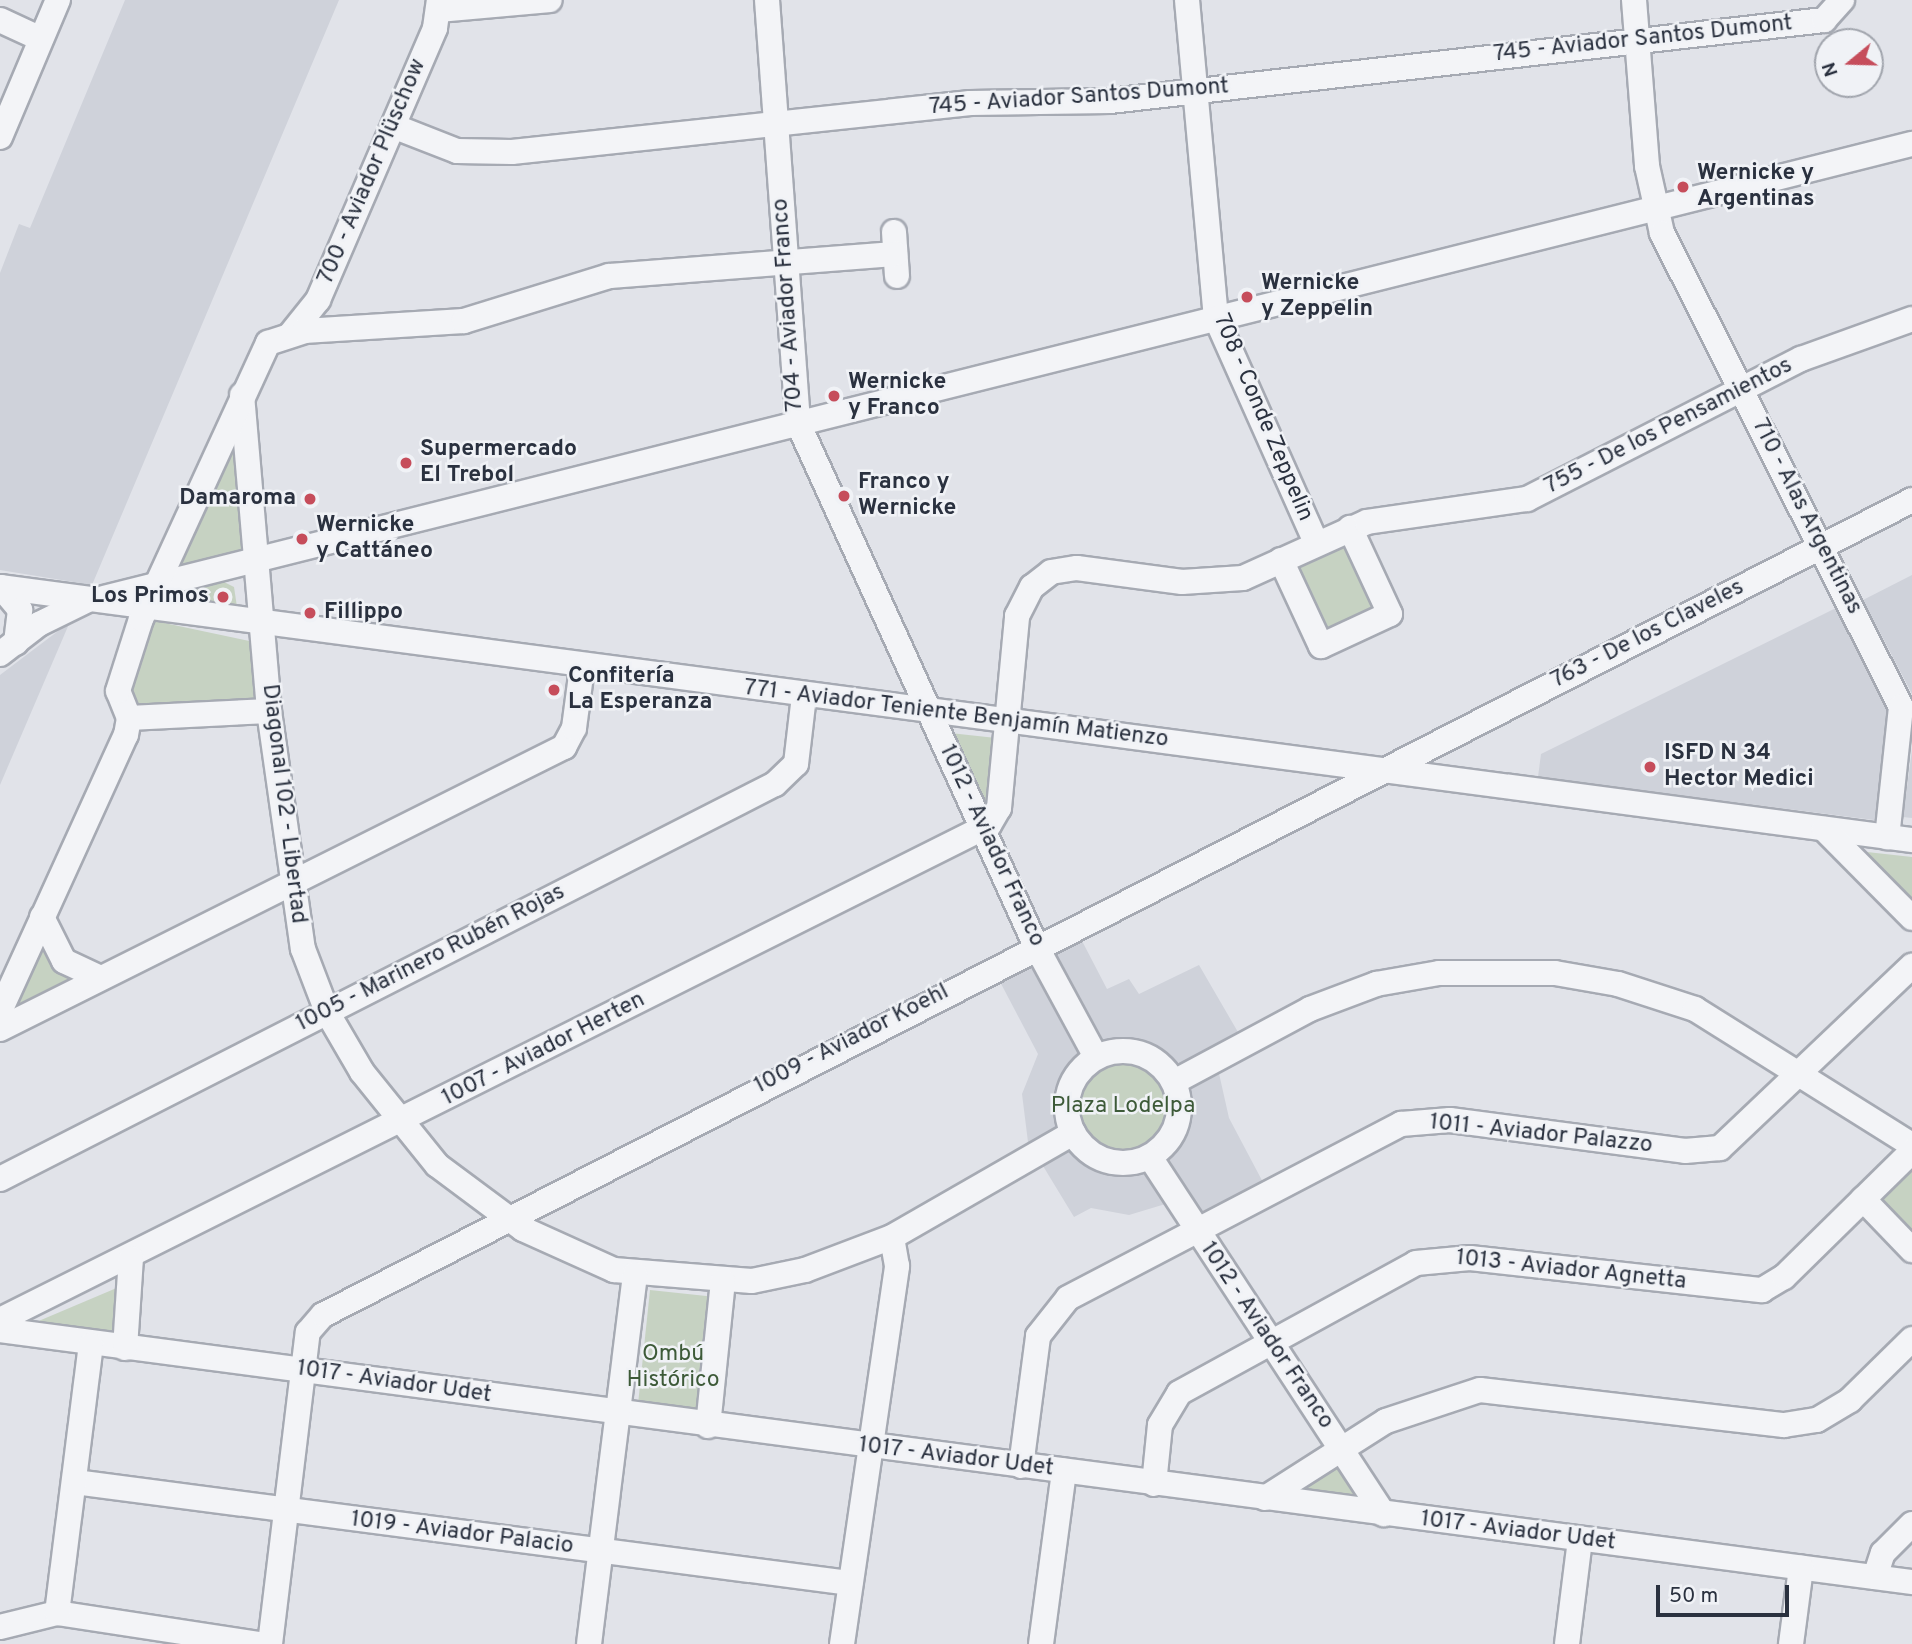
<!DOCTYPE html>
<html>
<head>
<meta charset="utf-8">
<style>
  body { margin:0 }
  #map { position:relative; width:1912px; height:1644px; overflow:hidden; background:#e1e3e9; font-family:Overpass,sans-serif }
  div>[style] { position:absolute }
  .built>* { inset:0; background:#cfd2da }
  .green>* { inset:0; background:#c6d2c2; transform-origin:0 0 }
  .round { border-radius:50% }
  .roads { filter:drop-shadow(2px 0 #a6aab3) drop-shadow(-2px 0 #a6aab3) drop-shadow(0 2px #a6aab3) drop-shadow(0 -2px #a6aab3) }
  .minor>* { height:24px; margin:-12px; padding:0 12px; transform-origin:12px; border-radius:12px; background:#f3f4f7 }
  .minor>.ring { margin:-12px; padding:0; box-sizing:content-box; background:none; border:24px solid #f3f4f7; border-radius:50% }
  .dots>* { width:19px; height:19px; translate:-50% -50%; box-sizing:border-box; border:4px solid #f0f2f6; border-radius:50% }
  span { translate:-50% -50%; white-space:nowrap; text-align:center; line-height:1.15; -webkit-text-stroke:5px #f0f2f6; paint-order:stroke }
  .street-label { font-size:23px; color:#2a313f }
  .poi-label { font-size:23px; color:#2a313f; font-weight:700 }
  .left { translate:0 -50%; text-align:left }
  .right { translate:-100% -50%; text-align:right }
  .park-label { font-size:23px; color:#3d5a38 }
  .north { position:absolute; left:1814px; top:28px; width:70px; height:70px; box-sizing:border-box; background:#f0f2f6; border:2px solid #a1a5ad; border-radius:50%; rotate:251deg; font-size:19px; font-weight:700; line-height:28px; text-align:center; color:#2a313f }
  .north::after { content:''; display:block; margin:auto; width:24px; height:32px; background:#c64d5b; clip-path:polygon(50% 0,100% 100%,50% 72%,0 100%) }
  .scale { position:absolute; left:1656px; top:1585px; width:133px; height:32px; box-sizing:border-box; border:4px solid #2a313f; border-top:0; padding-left:9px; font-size:21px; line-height:24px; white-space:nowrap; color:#2a313f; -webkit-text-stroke:5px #f0f2f6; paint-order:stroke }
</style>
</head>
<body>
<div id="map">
  <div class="built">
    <i style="clip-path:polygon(125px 0,339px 0,92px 585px,0 570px,0 273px,19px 224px,30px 228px)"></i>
    <i style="clip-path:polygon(1912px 575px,1912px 694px,1863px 600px)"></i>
    <i style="clip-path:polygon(1840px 606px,1894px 718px,1882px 821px,1538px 777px,1541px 754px)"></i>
    <i style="clip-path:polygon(70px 622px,69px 624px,0 785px,0 675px)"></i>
    <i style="clip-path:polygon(1912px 750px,1912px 818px,1903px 817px)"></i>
    <i style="clip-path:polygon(1081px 939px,1107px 989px,1129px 979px,1139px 994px,1199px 965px,1242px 1039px,1183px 1066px,1152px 1043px,1103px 1047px,1053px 955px)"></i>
    <i style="clip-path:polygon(1033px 964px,1081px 1051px,1055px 1096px,1059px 1129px,1029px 1150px,1022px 1094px,1038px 1054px,998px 978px)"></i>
    <i style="clip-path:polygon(1218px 1069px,1229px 1118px,1266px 1188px,1203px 1222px,1157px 1154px,1179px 1130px,1186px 1087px)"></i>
    <i style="clip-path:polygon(1070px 1147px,1103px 1169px,1148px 1170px,1172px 1202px,1129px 1215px,1091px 1208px,1074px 1217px,1040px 1161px)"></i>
  </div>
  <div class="green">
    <i style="clip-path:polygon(240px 444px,242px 556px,183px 567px,178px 563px,224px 447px)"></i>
    <i style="left:1350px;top:528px;width:95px;height:76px;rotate:65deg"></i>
    <i style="clip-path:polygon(218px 579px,234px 587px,237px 607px,164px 601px,165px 594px)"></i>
    <i style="clip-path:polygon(155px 621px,254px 642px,263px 701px,142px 710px,131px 693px,147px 625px)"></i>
    <i style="clip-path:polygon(950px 733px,996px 738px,992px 805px,985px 815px)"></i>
    <i style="clip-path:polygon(1849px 850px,1912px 857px,1912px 907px)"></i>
    <i style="clip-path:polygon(40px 944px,72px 983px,3px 1020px)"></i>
    <i class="round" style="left:1074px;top:1058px;width:98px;height:98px"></i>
    <i style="clip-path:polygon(1912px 1161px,1912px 1244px,1871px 1203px)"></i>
    <i style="clip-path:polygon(119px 1287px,122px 1344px,15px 1331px)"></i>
    <i style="left:650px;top:1290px;width:66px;height:114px;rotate:6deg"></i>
    <i style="clip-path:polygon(1343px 1460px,1370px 1501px,1285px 1497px)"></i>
  </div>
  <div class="roads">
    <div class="minor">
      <i style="left:767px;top:0;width:424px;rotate:85.8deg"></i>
      <i style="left:798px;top:423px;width:575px;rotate:65.53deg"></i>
      <i style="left:1036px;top:946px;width:126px;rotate:61.6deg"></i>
      <i style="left:1187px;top:0;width:319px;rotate:84.8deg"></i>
      <i style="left:1216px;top:318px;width:246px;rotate:66deg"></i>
      <i style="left:1634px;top:0;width:167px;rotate:85.5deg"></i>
      <i style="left:1647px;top:166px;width:69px;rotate:77.4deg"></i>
      <i style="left:1662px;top:233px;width:531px;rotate:63.24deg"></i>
      <i style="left:1901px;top:707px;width:131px;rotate:96.1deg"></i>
      <i style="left:439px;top:10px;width:111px;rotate:-5.1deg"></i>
      <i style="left:0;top:20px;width:45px;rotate:24.9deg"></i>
      <i style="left:393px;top:126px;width:69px;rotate:21.3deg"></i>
      <i style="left:457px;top:151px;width:55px;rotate:1deg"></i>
      <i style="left:512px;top:152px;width:461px;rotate:-6.1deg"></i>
      <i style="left:970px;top:103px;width:140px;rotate:-0.8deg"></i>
      <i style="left:1110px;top:101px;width:719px;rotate:-6.47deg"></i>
      <i style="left:1824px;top:20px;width:27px;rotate:-48deg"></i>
      <i style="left:0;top:137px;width:149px;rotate:-67.1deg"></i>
      <i style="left:894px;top:232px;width:44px;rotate:86.1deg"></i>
      <i style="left:290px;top:335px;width:45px;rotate:-51.3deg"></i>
      <i style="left:318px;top:300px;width:296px;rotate:-66.7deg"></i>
      <i style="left:435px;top:28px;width:28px;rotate:-82deg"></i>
      <i style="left:242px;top:395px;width:317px;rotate:85.1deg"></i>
      <i style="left:269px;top:711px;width:240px;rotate:81.9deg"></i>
      <i style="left:303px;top:949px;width:67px;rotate:69.1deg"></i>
      <i style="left:327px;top:1012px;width:69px;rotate:59.7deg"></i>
      <i style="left:362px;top:1072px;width:119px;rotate:51.1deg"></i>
      <i style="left:437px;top:1165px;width:107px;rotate:36.7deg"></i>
      <i style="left:523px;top:1229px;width:100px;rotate:24.3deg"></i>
      <i style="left:614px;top:1270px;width:138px;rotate:4.6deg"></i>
      <i style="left:752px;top:1281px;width:54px;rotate:-11.7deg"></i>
      <i style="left:805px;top:1270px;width:93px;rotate:-20.8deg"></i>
      <i style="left:892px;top:1237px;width:209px;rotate:-29.9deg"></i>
      <i style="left:1281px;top:560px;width:95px;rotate:65.1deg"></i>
      <i style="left:1321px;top:646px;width:76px;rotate:-24.9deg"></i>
      <i style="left:1390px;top:614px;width:95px;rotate:-114.9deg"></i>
      <i style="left:0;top:587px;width:1929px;rotate:7.54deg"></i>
      <i style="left:1px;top:587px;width:30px;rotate:50deg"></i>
      <i style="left:20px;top:610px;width:33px;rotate:97deg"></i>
      <i style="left:104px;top:598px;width:1864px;rotate:-14.1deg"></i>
      <i style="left:0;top:654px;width:49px;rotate:-37.6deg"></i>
      <i style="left:39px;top:624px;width:55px;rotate:-26.1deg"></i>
      <i style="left:129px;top:718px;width:140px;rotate:-2.9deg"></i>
      <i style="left:1824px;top:829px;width:125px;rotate:45.3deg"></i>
      <i style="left:42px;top:917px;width:49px;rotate:63.4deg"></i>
      <i style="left:64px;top:961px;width:40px;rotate:25deg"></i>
      <i style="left:0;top:1011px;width:303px;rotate:-65.5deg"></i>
      <i style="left:126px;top:735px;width:17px;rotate:-80deg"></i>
      <i style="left:129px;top:718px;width:29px;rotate:-112deg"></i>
      <i style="left:118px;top:691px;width:76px;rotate:-72.3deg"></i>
      <i style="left:141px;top:619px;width:304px;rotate:-65.3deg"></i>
      <i style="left:268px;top:343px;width:38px;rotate:-18deg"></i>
      <i style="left:304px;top:331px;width:160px;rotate:-3.6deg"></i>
      <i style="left:464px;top:321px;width:152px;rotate:-17.2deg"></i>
      <i style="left:609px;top:276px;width:287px;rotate:-4.4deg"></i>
      <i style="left:0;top:1029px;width:631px;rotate:-26.57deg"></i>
      <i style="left:564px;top:747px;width:21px;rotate:-62deg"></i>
      <i style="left:574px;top:728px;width:61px;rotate:-82.4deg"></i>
      <i class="ring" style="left:1067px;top:1051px;width:88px;height:88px"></i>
      <i style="left:1174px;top:1082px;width:154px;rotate:-28.2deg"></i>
      <i style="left:1310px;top:1009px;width:71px;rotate:-20.7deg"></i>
      <i style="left:1376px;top:984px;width:64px;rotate:-9.9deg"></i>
      <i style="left:1439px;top:973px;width:116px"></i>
      <i style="left:1555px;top:973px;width:64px;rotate:9.9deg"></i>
      <i style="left:1618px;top:984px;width:81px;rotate:18deg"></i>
      <i style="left:1695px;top:1009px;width:256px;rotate:32.1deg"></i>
      <i style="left:1150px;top:1157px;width:427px;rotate:56.8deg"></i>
      <i style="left:0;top:1179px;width:870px;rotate:-27.01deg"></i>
      <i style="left:775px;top:784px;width:29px;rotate:-44deg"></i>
      <i style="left:796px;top:764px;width:68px;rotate:-83.3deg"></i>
      <i style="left:1863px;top:1199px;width:71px;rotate:46.1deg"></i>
      <i style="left:0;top:1320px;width:1106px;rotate:-26.59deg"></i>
      <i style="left:989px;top:825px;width:20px;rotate:-60deg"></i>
      <i style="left:999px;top:808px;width:193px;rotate:-84.6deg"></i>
      <i style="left:1017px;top:616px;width:33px;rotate:-63deg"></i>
      <i style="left:1032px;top:587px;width:24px;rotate:-38deg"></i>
      <i style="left:1051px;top:572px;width:26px;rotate:-9deg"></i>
      <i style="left:1077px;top:568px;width:106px;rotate:7.6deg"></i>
      <i style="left:1182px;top:582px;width:61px;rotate:-3.8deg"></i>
      <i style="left:1243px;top:578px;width:136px;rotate:-24.3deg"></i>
      <i style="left:1367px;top:522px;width:162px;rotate:-8.2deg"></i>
      <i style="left:1527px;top:499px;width:308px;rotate:-27.1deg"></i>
      <i style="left:1801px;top:359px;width:118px;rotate:-19.8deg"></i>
      <i style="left:0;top:1330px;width:1929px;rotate:7.51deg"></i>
      <i style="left:125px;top:1348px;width:90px;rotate:-86.2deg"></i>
      <i style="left:708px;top:1426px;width:146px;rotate:-84.1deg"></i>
      <i style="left:1021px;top:1466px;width:131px;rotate:-82.5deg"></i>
      <i style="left:1038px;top:1336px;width:48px;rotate:-51.7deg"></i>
      <i style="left:1068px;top:1298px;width:376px;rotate:-27.6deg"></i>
      <i style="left:1401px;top:1124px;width:49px;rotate:-4.7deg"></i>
      <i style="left:1450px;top:1120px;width:237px;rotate:7.5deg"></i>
      <i style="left:1685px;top:1151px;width:35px;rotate:-5deg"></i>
      <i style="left:1720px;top:1148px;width:265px;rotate:-43.5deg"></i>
      <i style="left:75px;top:1482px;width:782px;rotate:7.43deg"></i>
      <i style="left:1154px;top:1484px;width:59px;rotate:-84.2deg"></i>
      <i style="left:1160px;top:1425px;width:37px;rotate:-59deg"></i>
      <i style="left:1179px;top:1393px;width:270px;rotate:-28.7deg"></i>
      <i style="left:1416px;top:1263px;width:54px;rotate:-5.3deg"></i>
      <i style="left:1470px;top:1258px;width:294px;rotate:6.3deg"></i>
      <i style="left:1762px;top:1290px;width:26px;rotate:-31deg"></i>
      <i style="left:1784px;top:1277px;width:180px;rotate:-44.5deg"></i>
      <i style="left:1265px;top:1498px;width:143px;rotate:-32.5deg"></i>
      <i style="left:1386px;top:1421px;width:99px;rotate:-18.3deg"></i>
      <i style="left:1480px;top:1390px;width:306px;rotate:6.6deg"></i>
      <i style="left:1784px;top:1425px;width:33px;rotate:-9deg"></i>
      <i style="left:1817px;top:1420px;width:39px;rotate:-31deg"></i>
      <i style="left:1850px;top:1400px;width:87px;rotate:-44.5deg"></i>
      <i style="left:1875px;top:1577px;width:25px;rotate:-72deg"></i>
      <i style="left:1883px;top:1553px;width:41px;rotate:-45deg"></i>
      <i style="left:57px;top:1613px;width:205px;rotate:8.7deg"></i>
      <i style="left:0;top:1627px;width:59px;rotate:-13.8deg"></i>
      <i style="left:57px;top:1613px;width:270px;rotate:-82.8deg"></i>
      <i style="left:270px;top:1644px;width:314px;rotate:-83.1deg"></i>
      <i style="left:308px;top:1332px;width:23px;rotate:-49deg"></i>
      <i style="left:323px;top:1315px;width:1786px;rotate:-27.15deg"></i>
      <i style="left:589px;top:1644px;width:373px;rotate:-82.9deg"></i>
      <i style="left:842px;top:1644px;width:382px;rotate:-81.7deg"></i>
      <i style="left:897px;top:1266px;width:29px;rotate:-100deg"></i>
      <i style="left:1041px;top:1644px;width:175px;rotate:-82.4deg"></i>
      <i style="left:1567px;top:1644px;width:105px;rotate:-82.9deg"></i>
      <i style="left:1791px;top:1644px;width:77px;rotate:-82.5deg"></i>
    </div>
  </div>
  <div class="dots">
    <i style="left:1683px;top:187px;background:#c64d5b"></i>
    <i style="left:1247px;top:297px;background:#c64d5b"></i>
    <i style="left:834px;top:396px;background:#c64d5b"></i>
    <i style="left:406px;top:463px;background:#c64d5b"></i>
    <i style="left:844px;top:496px;background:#c64d5b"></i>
    <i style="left:310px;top:499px;background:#c64d5b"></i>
    <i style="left:302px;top:539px;background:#c64d5b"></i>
    <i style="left:223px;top:597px;background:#c64d5b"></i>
    <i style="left:310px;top:613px;background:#c64d5b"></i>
    <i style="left:554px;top:690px;background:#c64d5b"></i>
    <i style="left:1650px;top:767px;background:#c64d5b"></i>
  </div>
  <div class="street-label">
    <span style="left:1643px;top:40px;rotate:-6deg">745 - Aviador Santos Dumont</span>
    <span style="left:1079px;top:98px;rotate:-4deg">745 - Aviador Santos Dumont</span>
    <span style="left:373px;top:172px;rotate:-67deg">700 - Aviador Plüschow</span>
    <span style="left:789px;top:305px;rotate:-94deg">704 - Aviador Franco</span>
    <span style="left:1262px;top:418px;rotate:67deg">708 - Conde Zeppelin</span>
    <span style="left:1669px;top:427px;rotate:-27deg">755 - De los Pensamientos</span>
    <span style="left:1806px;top:517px;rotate:63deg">710 - Alas Argentinas</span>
    <span style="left:1648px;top:635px;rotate:-27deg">763 - De los Claveles</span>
    <span style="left:956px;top:715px;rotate:7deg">771 - Aviador Teniente Benjamín Matienzo</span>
    <span style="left:283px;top:804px;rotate:83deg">Diagonal 102 - Libertad</span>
    <span style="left:991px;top:846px;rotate:65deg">1012 - Aviador Franco</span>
    <span style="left:431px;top:959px;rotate:-27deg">1005 - Marinero Rubén Rojas</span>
    <span style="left:852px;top:1040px;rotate:-27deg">1009 - Aviador Koehl</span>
    <span style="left:544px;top:1050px;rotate:-27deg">1007 - Aviador Herten</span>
    <span style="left:1541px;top:1135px;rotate:6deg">1011 - Aviador Palazzo</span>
    <span style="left:1571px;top:1271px;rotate:6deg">1013 - Aviador Agnetta</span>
    <span style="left:1266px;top:1336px;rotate:56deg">1012 - Aviador Franco</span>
    <span style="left:394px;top:1383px;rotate:8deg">1017 - Aviador Udet</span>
    <span style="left:956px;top:1458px;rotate:7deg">1017 - Aviador Udet</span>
    <span style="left:1518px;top:1532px;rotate:7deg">1017 - Aviador Udet</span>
    <span style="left:462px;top:1534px;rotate:7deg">1019 - Aviador Palacio</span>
  </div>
  <div class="poi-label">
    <span class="left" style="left:1697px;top:187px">Wernicke y<br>Argentinas</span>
    <span class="left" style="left:1261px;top:297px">Wernicke<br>y Zeppelin</span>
    <span class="left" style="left:848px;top:396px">Wernicke<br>y Franco</span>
    <span class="left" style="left:420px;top:463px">Supermercado<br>El Trebol</span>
    <span class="left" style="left:858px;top:496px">Franco y<br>Wernicke</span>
    <span class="right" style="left:296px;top:499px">Damaroma</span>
    <span class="left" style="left:316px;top:539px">Wernicke<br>y Cattáneo</span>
    <span class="right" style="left:209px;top:597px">Los Primos</span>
    <span class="left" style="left:324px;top:613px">Fillippo</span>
    <span class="left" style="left:568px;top:690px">Confitería<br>La Esperanza</span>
    <span class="left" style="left:1664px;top:767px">ISFD N 34<br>Hector Medici</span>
  </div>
  <div class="park-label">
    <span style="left:1123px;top:1107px">Plaza Lodelpa</span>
    <span style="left:673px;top:1368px">Ombú<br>Histórico</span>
  </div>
  <div class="north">N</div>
  <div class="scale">50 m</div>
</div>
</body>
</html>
